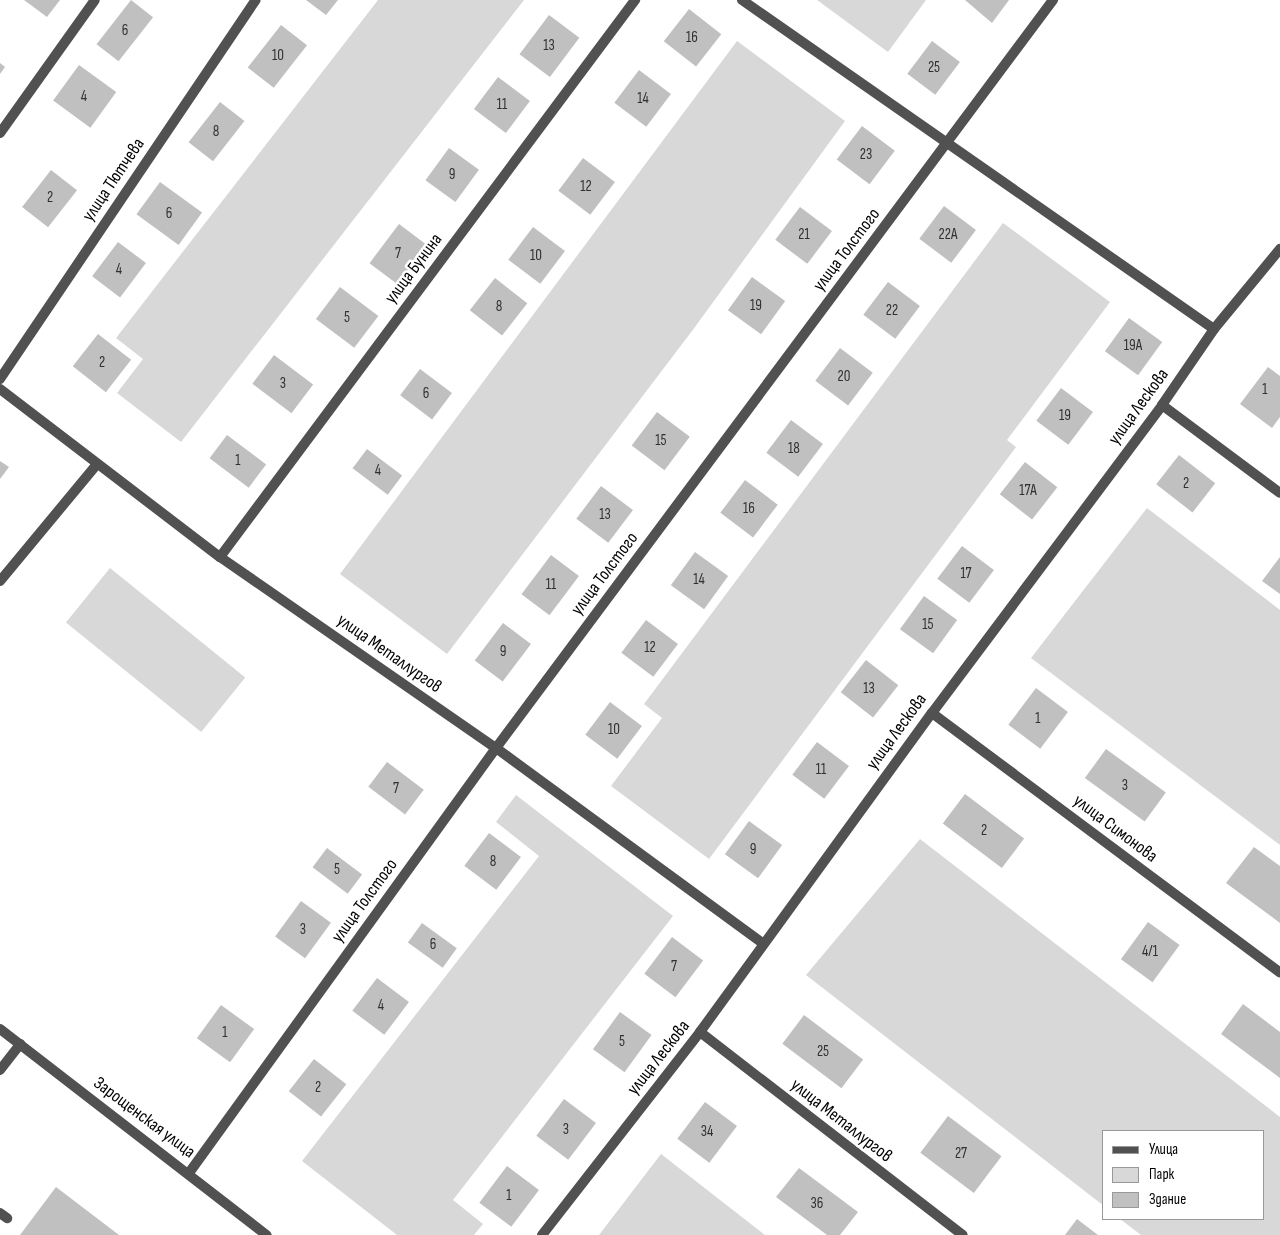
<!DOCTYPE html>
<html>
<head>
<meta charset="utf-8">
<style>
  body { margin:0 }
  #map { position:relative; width:1280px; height:1235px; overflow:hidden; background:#fff; font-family:"Sofia Sans Condensed",sans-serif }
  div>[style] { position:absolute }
  .green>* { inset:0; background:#d8d8d8; transform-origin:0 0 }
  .building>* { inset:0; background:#c0c0c0; transform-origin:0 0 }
  .service>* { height:10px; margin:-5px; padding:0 5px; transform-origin:5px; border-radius:5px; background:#515151 }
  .minor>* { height:10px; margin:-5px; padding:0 5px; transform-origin:5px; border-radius:5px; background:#515151 }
  .tertiary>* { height:10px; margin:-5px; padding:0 5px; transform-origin:5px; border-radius:5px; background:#515151 }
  span { translate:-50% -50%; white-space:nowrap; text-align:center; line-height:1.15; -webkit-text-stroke:5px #fff; paint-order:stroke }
  .number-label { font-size:15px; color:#303030 }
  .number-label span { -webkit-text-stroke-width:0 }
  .street-label { font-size:18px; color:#000 }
  .legend { position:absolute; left:1102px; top:1130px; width:162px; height:90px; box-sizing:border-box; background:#fff; border:1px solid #999; margin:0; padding:6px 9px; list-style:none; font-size:15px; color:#000 }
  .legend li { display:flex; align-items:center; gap:10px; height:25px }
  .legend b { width:25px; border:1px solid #999 }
</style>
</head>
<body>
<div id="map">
  <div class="green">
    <i style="clip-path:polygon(378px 0,524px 0,181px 442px,117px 393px,143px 359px,116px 338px)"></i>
    <i style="clip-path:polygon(817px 0,926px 0,888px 52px)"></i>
    <i style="clip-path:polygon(737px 41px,845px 121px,695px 327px,447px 654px,340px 574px)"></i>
    <i style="clip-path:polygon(1003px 223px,1110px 302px,1007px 440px,1016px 447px,709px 859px,611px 786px,662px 718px,644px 704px)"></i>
    <i style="clip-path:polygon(1147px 508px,1280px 610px,1280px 845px,1031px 658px)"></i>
    <i style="left:110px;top:568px;width:174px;height:70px;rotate:39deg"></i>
    <i style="clip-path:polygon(516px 795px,673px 916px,453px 1200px,483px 1224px,474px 1235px,397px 1235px,302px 1161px,539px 856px,496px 822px)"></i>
    <i style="clip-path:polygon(920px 839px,1280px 1117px,1280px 1235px,1141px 1235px,1120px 1219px,1264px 1219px,1264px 1131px,1104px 1131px,1104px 1206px,806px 975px)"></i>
    <i style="clip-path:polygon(661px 1154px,765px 1235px,599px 1235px)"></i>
  </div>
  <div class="building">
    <i style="clip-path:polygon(24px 0,60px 0,47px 17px)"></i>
    <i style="left:131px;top:0;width:28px;height:56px;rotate:38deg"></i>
    <i style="clip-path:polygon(306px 0,338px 0,326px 15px)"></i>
    <i style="clip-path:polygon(965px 0,1009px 0,992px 23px)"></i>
    <i style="left:689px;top:9px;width:41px;height:41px;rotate:38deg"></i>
    <i style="left:549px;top:15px;width:38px;height:49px;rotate:37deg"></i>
    <i style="left:281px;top:25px;width:33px;height:54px;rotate:38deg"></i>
    <i style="left:932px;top:41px;width:35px;height:41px;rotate:37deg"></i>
    <i style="clip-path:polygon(0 63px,5px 67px,0 74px)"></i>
    <i style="left:79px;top:65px;width:46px;height:44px;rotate:36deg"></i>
    <i style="left:639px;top:70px;width:40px;height:41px;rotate:37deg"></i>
    <i style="left:498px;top:77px;width:40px;height:40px;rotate:37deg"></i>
    <i style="left:220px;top:102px;width:31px;height:51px;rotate:38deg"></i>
    <i style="left:862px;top:126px;width:41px;height:42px;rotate:37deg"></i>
    <i style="left:449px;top:148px;width:37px;height:40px;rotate:36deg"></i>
    <i style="left:583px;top:158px;width:40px;height:41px;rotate:37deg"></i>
    <i style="left:51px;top:170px;width:33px;height:47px;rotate:38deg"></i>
    <i style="left:160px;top:182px;width:52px;height:40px;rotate:36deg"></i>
    <i style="left:944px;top:206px;width:40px;height:41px;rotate:37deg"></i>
    <i style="left:800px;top:207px;width:40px;height:41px;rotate:37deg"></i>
    <i style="left:399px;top:224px;width:35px;height:49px;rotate:37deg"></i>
    <i style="left:533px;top:227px;width:40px;height:41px;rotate:37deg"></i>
    <i style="left:118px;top:242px;width:35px;height:43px;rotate:37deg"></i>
    <i style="left:752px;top:277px;width:41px;height:41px;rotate:36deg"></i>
    <i style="left:495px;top:278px;width:41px;height:41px;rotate:38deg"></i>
    <i style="left:888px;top:282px;width:40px;height:41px;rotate:37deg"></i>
    <i style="left:340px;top:287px;width:48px;height:40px;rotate:37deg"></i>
    <i style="left:1129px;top:318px;width:41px;height:41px;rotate:36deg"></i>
    <i style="left:98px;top:334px;width:42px;height:41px;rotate:38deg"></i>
    <i style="left:840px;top:348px;width:41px;height:41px;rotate:37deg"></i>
    <i style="left:274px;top:355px;width:49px;height:36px;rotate:37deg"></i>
    <i style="clip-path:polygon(1268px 367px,1280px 376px,1280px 417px,1272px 428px,1240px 404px)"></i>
    <i style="left:420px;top:369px;width:40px;height:33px;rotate:37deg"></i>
    <i style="left:1061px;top:388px;width:40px;height:41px;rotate:37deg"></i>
    <i style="left:657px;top:412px;width:41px;height:42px;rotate:37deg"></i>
    <i style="left:791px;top:420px;width:40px;height:41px;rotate:37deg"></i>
    <i style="left:227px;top:435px;width:49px;height:29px;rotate:37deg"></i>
    <i style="left:367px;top:449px;width:44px;height:24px;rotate:37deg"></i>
    <i style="left:1179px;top:455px;width:46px;height:37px;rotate:38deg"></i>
    <i style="clip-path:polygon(0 461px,9px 467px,0 479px)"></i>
    <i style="left:1025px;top:462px;width:41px;height:41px;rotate:38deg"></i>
    <i style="left:745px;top:480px;width:41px;height:41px;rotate:37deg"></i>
    <i style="left:601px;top:486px;width:40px;height:41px;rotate:37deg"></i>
    <i style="left:962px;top:546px;width:40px;height:41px;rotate:37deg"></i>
    <i style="left:695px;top:552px;width:41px;height:41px;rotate:36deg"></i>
    <i style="left:551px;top:555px;width:35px;height:49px;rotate:37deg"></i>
    <i style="clip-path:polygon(1280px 557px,1280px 594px,1262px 581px)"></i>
    <i style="left:924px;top:596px;width:41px;height:41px;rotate:36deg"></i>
    <i style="left:646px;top:620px;width:40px;height:41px;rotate:37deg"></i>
    <i style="left:503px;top:623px;width:35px;height:47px;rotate:37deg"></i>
    <i style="left:866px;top:660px;width:41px;height:41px;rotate:38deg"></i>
    <i style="left:1036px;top:688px;width:40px;height:46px;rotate:37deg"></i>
    <i style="left:610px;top:702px;width:40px;height:41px;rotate:37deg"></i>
    <i style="left:817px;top:742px;width:40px;height:41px;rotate:37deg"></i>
    <i style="left:1106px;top:749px;width:74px;height:36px;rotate:36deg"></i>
    <i style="left:387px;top:762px;width:46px;height:31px;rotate:37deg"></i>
    <i style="left:965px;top:794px;width:74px;height:37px;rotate:37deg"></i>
    <i style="left:749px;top:821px;width:41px;height:41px;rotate:36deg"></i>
    <i style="left:489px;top:833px;width:40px;height:41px;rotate:37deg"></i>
    <i style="clip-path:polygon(1254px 847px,1280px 866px,1280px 923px,1226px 883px)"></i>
    <i style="left:327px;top:848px;width:44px;height:24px;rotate:37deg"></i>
    <i style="left:301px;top:901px;width:37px;height:44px;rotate:36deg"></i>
    <i style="left:1148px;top:922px;width:39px;height:46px;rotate:36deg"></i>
    <i style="left:422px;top:923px;width:43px;height:24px;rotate:36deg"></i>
    <i style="left:672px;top:937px;width:39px;height:46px;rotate:37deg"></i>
    <i style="left:377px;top:978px;width:40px;height:41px;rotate:37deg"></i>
    <i style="clip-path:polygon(1243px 1004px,1280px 1032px,1280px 1078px,1221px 1034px)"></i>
    <i style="left:221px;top:1005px;width:41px;height:41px;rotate:36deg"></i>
    <i style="left:620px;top:1012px;width:39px;height:46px;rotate:36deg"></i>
    <i style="left:804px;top:1015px;width:74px;height:36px;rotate:37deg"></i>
    <i style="left:314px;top:1059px;width:41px;height:41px;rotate:38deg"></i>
    <i style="left:564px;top:1099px;width:40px;height:46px;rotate:37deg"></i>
    <i style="left:705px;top:1102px;width:40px;height:46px;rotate:37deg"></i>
    <i style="left:948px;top:1116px;width:67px;height:46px;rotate:37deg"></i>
    <i style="left:507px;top:1166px;width:40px;height:46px;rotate:37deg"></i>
    <i style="clip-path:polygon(799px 1168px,858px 1212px,840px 1235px,827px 1235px,776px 1197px)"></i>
    <i style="clip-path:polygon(56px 1187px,119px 1235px,20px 1235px)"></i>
    <i style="clip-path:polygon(1077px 1219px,1098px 1235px,1065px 1235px)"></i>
  </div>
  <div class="service">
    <i style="left:742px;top:0;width:575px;rotate:34.88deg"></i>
    <i style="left:0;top:581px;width:152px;rotate:-50.3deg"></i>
    <i style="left:0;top:1070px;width:33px;rotate:-52deg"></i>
    <i style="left:0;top:1213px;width:9px;rotate:36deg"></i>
  </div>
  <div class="minor">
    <i style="left:0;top:133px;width:163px;rotate:-54.5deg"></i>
    <i style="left:0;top:379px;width:457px;rotate:-56deg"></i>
    <i style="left:0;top:389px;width:277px;rotate:37.4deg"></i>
    <i style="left:220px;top:557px;width:336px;rotate:34.7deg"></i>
    <i style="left:496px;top:748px;width:330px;rotate:36.2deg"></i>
    <i style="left:1162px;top:405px;width:147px;rotate:36.7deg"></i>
    <i style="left:220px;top:557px;width:695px;rotate:-53.31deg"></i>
    <i style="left:932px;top:713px;width:434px;rotate:36.7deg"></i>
    <i style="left:700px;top:1032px;width:332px;rotate:37.7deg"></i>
    <i style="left:189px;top:1173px;width:524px;rotate:-54.16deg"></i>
    <i style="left:496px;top:748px;width:933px;rotate:-53.33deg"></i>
    <i style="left:542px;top:1235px;width:257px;rotate:-52.1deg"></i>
    <i style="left:700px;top:1032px;width:394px;rotate:-54deg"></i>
    <i style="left:932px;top:713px;width:384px;rotate:-53.2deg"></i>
    <i style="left:1162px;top:405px;width:92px;rotate:-55.6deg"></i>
    <i style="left:1214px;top:329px;width:104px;rotate:-50.5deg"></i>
  </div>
  <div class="tertiary">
    <i style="left:0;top:1029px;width:337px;rotate:37.7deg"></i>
  </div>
  <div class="number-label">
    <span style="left:125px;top:31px">6</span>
    <span style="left:692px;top:38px">16</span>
    <span style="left:549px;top:46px">13</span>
    <span style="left:278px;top:56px">10</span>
    <span style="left:934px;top:68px">25</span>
    <span style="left:84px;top:97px">4</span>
    <span style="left:643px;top:99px">14</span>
    <span style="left:502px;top:105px">11</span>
    <span style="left:216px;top:132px">8</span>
    <span style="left:866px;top:155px">23</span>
    <span style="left:452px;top:175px">9</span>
    <span style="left:586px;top:187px">12</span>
    <span style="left:50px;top:198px">2</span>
    <span style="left:169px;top:214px">6</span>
    <span style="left:804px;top:235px">21</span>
    <span style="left:948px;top:235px">22А</span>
    <span style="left:398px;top:254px">7</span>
    <span style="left:536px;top:256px">10</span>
    <span style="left:119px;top:270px">4</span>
    <span style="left:756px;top:306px">19</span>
    <span style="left:499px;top:307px">8</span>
    <span style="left:892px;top:311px">22</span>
    <span style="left:347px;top:318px">5</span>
    <span style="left:1133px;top:346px">19А</span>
    <span style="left:102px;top:363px">2</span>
    <span style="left:844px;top:377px">20</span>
    <span style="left:283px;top:384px">3</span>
    <span style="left:1265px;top:390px">1</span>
    <span style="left:426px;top:394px">6</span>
    <span style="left:1065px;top:416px">19</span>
    <span style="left:661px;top:441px">15</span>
    <span style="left:794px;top:449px">18</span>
    <span style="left:238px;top:461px">1</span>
    <span style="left:378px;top:471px">4</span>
    <span style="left:1186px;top:484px">2</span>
    <span style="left:1028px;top:491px">17А</span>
    <span style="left:749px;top:509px">16</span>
    <span style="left:605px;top:515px">13</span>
    <span style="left:966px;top:574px">17</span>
    <span style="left:699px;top:580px">14</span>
    <span style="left:551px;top:585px">11</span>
    <span style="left:928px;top:625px">15</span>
    <span style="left:650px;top:648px">12</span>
    <span style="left:503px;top:652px">9</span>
    <span style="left:869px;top:689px">13</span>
    <span style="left:1038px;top:719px">1</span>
    <span style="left:614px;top:730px">10</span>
    <span style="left:821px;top:770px">11</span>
    <span style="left:1125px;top:786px">3</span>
    <span style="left:396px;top:789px">7</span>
    <span style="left:984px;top:831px">2</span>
    <span style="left:753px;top:850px">9</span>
    <span style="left:493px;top:862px">8</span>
    <span style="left:337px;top:870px">5</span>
    <span style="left:303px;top:930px">3</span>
    <span style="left:433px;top:945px">6</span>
    <span style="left:1150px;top:952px">4/1</span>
    <span style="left:674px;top:967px">7</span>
    <span style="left:381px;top:1006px">4</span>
    <span style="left:225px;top:1033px">1</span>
    <span style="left:622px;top:1042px">5</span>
    <span style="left:823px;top:1052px">25</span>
    <span style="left:318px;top:1088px">2</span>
    <span style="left:566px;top:1130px">3</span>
    <span style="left:707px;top:1132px">34</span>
    <span style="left:961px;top:1154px">27</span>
    <span style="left:509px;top:1196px">1</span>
    <span style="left:817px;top:1204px">36</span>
  </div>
  <div class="street-label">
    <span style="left:114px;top:180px;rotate:-56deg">улица Тютчева</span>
    <span style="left:847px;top:250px;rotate:-53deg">улица Толстого</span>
    <span style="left:414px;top:269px;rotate:-53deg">улица Бунина</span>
    <span style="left:1139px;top:407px;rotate:-54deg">улица Лескова</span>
    <span style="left:605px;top:574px;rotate:-53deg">улица Толстого</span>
    <span style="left:389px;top:654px;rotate:35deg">улица Металлургов</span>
    <span style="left:897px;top:732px;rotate:-54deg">улица Лескова</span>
    <span style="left:1115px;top:829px;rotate:37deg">улица Симонова</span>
    <span style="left:365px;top:901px;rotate:-54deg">улица Толстого</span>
    <span style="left:659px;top:1058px;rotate:-52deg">улица Лескова</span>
    <span style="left:144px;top:1118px;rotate:37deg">Зарощенская улица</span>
    <span style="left:841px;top:1121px;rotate:38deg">улица Металлургов</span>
  </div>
  <ul class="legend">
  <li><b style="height:6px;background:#515151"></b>Улица</li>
  <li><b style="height:14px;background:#d8d8d8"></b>Парк</li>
  <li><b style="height:14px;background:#c0c0c0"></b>Здание</li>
  </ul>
</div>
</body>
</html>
